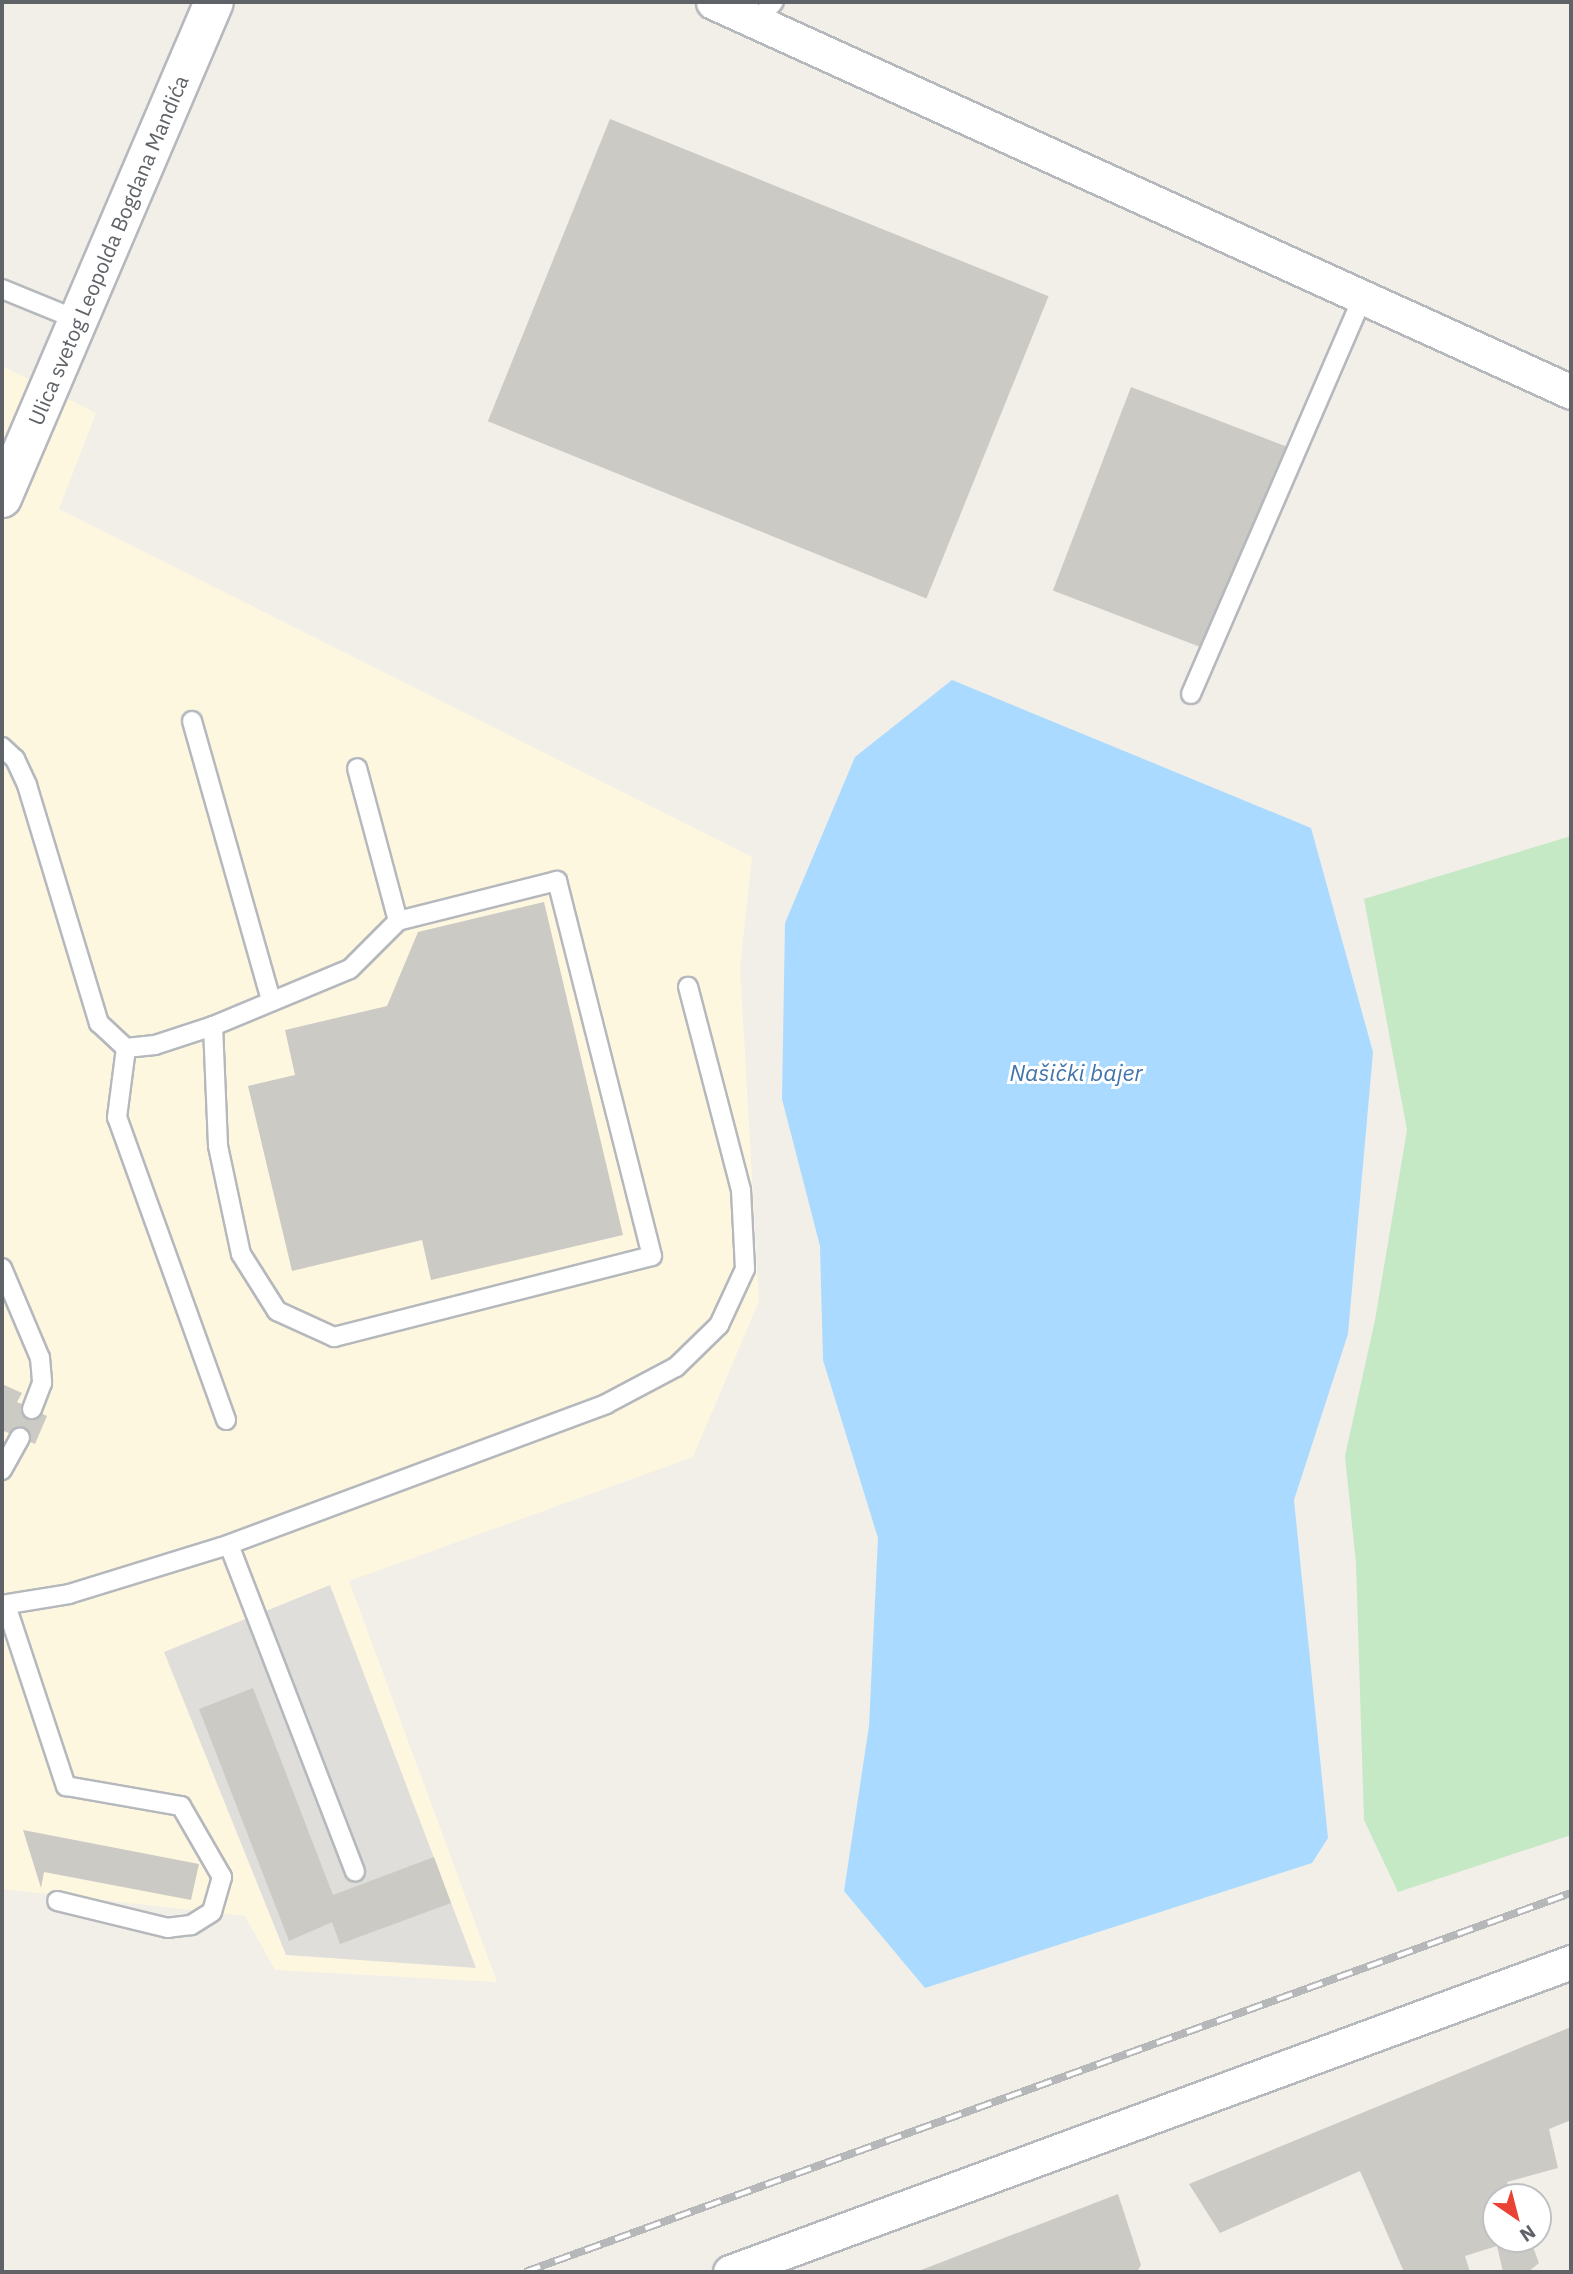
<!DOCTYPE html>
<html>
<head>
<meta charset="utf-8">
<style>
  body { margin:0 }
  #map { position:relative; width:1573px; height:2274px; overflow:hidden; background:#f1efe8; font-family:"IBM Plex Sans",sans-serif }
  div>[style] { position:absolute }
  .commercial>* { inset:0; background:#fef7e0 }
  .industrial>* { inset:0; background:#e0deda }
  .green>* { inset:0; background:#c5e8c5 }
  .water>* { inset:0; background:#aadaff }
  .building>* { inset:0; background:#cccac5; transform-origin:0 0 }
  .roads { filter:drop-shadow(2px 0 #b5b8bc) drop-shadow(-2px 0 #b5b8bc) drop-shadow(0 2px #b5b8bc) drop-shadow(0 -2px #b5b8bc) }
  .lane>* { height:18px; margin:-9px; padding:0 9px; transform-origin:9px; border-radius:9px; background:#fff }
  .street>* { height:33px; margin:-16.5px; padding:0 16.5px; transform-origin:16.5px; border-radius:16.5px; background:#fff }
  .secondary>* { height:38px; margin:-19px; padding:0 19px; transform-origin:19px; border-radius:19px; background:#fff }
  .rail>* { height:8px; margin-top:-4px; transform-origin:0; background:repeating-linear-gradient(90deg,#fff 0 16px,#b6b7b8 0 32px); box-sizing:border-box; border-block:2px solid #b6b7b8 }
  span { translate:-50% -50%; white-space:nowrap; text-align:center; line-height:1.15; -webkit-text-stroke:6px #fff; paint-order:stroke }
  .street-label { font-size:21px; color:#5f6368 }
  .water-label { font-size:23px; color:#4174aa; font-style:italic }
  .frame { position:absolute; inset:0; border:4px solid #5f6368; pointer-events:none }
  .north { position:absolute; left:1482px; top:2183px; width:70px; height:70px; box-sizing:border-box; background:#fff; border:2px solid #bfc1c3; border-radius:50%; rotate:145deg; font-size:19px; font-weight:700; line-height:28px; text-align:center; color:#5f6368 }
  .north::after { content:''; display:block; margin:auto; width:24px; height:32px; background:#ea4335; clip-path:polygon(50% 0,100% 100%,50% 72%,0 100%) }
</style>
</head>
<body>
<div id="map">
  <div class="commercial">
    <i style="clip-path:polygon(2px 366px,96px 413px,59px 509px,752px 857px,740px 967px,759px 1301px,693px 1457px,349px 1581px,497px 1982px,275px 1970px,245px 1916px,2px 1889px)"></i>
  </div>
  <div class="industrial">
    <i style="clip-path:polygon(330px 1585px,476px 1968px,286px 1955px,164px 1652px)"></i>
  </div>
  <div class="green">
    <i style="clip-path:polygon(1571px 836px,1571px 1835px,1398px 1892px,1364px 1820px,1356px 1563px,1345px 1456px,1375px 1320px,1407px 1130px,1364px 899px)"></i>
  </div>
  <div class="water">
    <i style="clip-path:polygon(952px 680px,1311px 828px,1373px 1052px,1348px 1334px,1294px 1500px,1328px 1838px,1312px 1863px,925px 1988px,844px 1891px,869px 1726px,878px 1538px,823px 1360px,820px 1246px,782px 1099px,785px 923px,855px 757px)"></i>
  </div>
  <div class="building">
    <i style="left:610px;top:119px;width:473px;height:326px;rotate:22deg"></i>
    <i style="left:1131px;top:387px;width:167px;height:218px;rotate:21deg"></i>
    <i style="clip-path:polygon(544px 902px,623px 1235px,431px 1280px,422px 1240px,292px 1271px,248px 1086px,295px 1075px,285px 1030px,387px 1006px,418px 932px)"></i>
    <i style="clip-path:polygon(2px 1384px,22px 1393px,17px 1402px,47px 1416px,35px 1444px,4px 1431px,2px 1436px)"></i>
    <i style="clip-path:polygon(253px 1688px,333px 1895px,434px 1857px,451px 1903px,340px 1944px,332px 1922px,289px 1941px,199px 1709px)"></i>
    <i style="clip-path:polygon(23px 1830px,199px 1864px,191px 1900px,44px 1872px,41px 1888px)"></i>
    <i style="clip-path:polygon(1571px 2027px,1571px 2120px,1549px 2129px,1558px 2168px,1507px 2182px,1513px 2197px,1496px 2197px,1496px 2239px,1530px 2239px,1539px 2263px,1528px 2272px,1503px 2272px,1497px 2246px,1465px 2256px,1470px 2272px,1404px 2272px,1360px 2171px,1220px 2233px,1189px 2184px)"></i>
    <i style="clip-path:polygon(1118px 2194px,1141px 2265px,1137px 2272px,916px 2272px)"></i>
  </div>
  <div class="roads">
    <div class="lane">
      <i style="left:756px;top:21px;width:26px;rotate:-47deg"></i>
      <i style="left:2px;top:289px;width:82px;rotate:22.2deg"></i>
      <i style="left:1191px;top:694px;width:434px;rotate:-66.6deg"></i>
      <i style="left:192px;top:721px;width:291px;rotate:74.2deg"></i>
      <i style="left:2px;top:747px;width:18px;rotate:43deg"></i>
      <i style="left:15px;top:759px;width:29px;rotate:65deg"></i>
      <i style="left:27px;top:785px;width:249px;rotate:73.2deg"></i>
      <i style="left:99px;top:1023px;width:37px;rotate:43deg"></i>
      <i style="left:126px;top:1048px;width:29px;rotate:-6deg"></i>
      <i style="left:155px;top:1045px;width:61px;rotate:-18.1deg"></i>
      <i style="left:213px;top:1026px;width:148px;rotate:-22.6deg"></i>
      <i style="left:350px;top:969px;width:68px;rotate:-45deg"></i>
      <i style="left:398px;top:921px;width:158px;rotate:-105deg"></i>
      <i style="left:213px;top:1026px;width:120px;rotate:87.6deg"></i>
      <i style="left:218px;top:1146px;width:110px;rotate:78deg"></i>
      <i style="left:241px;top:1254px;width:67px;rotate:57.7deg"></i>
      <i style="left:277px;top:1311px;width:63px;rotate:24.5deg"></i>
      <i style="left:334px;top:1337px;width:328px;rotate:-14.3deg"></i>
      <i style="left:652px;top:1256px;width:387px;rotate:-104.2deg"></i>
      <i style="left:557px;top:881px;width:164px;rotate:165.9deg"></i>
      <i style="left:126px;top:1048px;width:70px;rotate:97.4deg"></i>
      <i style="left:117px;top:1117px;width:322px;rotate:70.2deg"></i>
      <i style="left:2px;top:1268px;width:98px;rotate:67.1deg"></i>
      <i style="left:40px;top:1358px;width:25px;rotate:85deg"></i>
      <i style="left:42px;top:1383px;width:28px;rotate:111deg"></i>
      <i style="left:2px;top:1470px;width:37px;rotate:-61deg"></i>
      <i style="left:229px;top:1545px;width:350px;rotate:68.9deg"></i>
      <i style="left:2px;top:1605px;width:68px;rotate:-9.3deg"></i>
      <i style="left:69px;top:1594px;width:160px;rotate:-17.1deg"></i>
      <i style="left:222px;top:1547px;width:410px;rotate:-20.4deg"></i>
      <i style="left:606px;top:1404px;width:79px;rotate:-27.9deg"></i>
      <i style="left:676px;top:1367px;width:60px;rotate:-44.3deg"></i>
      <i style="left:719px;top:1325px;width:62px;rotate:-65.1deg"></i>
      <i style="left:745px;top:1269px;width:79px;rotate:-92.9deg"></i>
      <i style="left:741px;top:1190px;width:210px;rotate:-104.6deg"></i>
      <i style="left:6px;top:1605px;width:191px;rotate:71.7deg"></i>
      <i style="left:66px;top:1786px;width:117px;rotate:9.9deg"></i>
      <i style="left:181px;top:1806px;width:82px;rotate:60deg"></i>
      <i style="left:222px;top:1877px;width:36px;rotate:106deg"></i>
      <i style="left:212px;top:1912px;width:25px;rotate:148deg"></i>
      <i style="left:191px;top:1925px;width:23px;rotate:173deg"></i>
      <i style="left:168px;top:1928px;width:114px;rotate:-166.3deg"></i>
    </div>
    <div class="street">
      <i style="left:713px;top:2px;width:942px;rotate:24.44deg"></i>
      <i style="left:730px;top:2272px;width:896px;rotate:-20.23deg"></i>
    </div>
    <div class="secondary">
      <i style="left:2px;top:498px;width:539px;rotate:-66.86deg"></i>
    </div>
  </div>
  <div class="rail">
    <i style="left:525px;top:2272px;width:1113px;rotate:-19.92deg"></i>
  </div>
  <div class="street-label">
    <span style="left:108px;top:250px;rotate:-67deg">Ulica svetog Leopolda Bogdana Mandića</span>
  </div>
  <div class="water-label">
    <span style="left:1076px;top:1072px">Našički bajer</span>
  </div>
  <div class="frame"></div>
  <div class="north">N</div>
</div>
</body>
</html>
